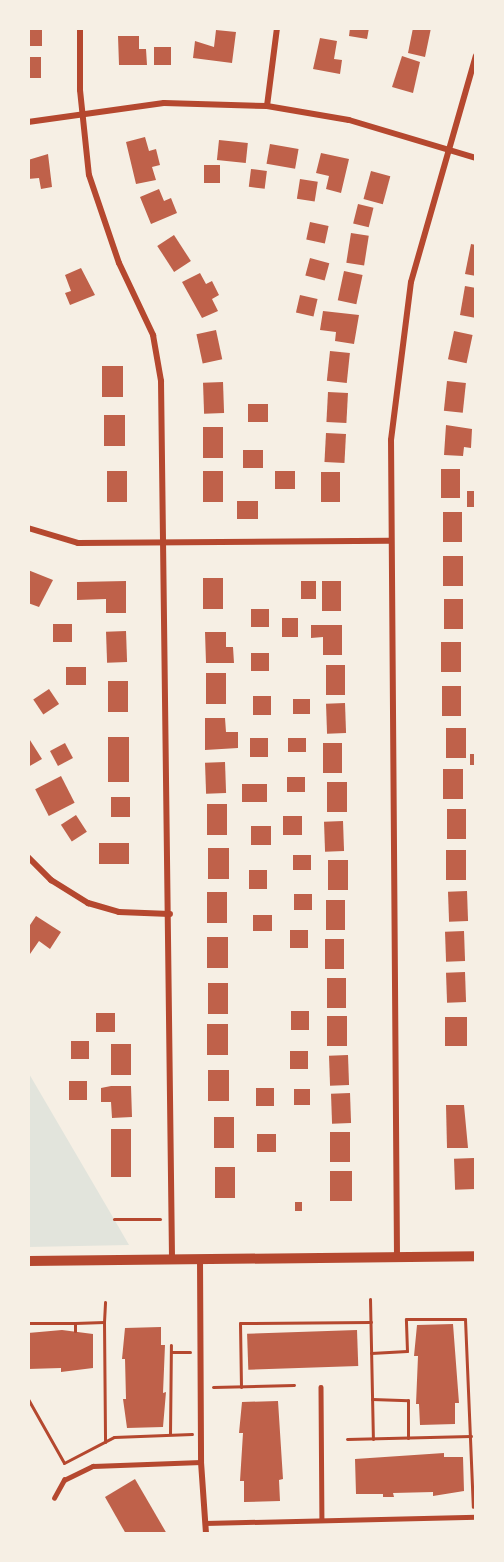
<!DOCTYPE html>
<html>
<head>
<meta charset="utf-8">
<style>
  body { margin:0 }
  #map { position:relative; width:504px; height:1562px; overflow:hidden; background:#f6efe4; font-family:"Source Serif 4",serif }
  div>[style] { position:absolute }
  .green>* { inset:0; background:#e2e4dc }
  .building>* { inset:0; background:#bf614a; transform-origin:0 0 }
  .path>* { height:3px; margin:-1.5px; padding:0 1.5px; transform-origin:1.5px; border-radius:1.5px; background:#b5482f }
  .service>* { height:4.5px; margin:-2.25px; padding:0 2.25px; transform-origin:2.25px; border-radius:2.25px; background:#b5482f }
  .minor>* { height:6px; margin:-3px; padding:0 3px; transform-origin:3px; border-radius:3px; background:#b5482f }
  .tertiary>* { height:10px; margin:-5px; padding:0 5px; transform-origin:5px; border-radius:5px; background:#b5482f }
  span { translate:-50% -50%; white-space:nowrap; text-align:center; line-height:1.15; -webkit-text-stroke:6px #f6efe4; paint-order:stroke }
  .frame { position:absolute; inset:0; border:30px solid #f6efe4; pointer-events:none }
</style>
</head>
<body>
<div id="map">
  <div class="green">
    <i style="clip-path:polygon(28px 1072px,114px 1219px,129px 1245px,29px 1247px)"></i>
  </div>
  <div class="building">
    <i style="left:28px;top:28px;width:14px;height:18px"></i>
    <i style="clip-path:polygon(350px 28px,369px 28px,367px 39px,349px 36px)"></i>
    <i style="clip-path:polygon(413px 28px,431px 28px,425px 57px,408px 53px)"></i>
    <i style="clip-path:polygon(216px 30px,236px 32px,232px 63px,193px 58px,195px 41px,214px 47px)"></i>
    <i style="clip-path:polygon(118px 36px,139px 36px,139px 49px,146px 49px,147px 65px,119px 65px)"></i>
    <i style="clip-path:polygon(320px 38px,337px 41px,334px 59px,342px 60px,340px 74px,313px 69px)"></i>
    <i style="left:154px;top:47px;width:17px;height:18px"></i>
    <i style="clip-path:polygon(402px 56px,420px 62px,413px 93px,392px 87px)"></i>
    <i style="left:28px;top:57px;width:13px;height:21px"></i>
    <i style="clip-path:polygon(145px 137px,149px 151px,156px 149px,160px 165px,152px 167px,156px 180px,136px 184px,126px 142px)"></i>
    <i style="left:219px;top:140px;width:29px;height:20px;rotate:6deg"></i>
    <i style="left:270px;top:144px;width:29px;height:20px;rotate:10deg"></i>
    <i style="clip-path:polygon(321px 153px,349px 159px,341px 193px,326px 189px,329px 176px,316px 173px)"></i>
    <i style="clip-path:polygon(48px 154px,52px 187px,41px 189px,39px 178px,28px 179px,28px 160px)"></i>
    <i style="left:204px;top:165px;width:16px;height:18px"></i>
    <i style="left:251px;top:169px;width:16px;height:18px;rotate:7deg"></i>
    <i style="left:371px;top:171px;width:20px;height:29px;rotate:15deg"></i>
    <i style="left:300px;top:179px;width:18px;height:20px;rotate:9deg"></i>
    <i style="clip-path:polygon(159px 189px,164px 201px,171px 198px,177px 213px,151px 224px,140px 197px)"></i>
    <i style="left:358px;top:204px;width:16px;height:20px;rotate:14deg"></i>
    <i style="left:310px;top:222px;width:19px;height:18px;rotate:12deg"></i>
    <i style="left:351px;top:233px;width:18px;height:30px;rotate:9deg"></i>
    <i style="left:174px;top:235px;width:31px;height:20px;rotate:57deg"></i>
    <i style="clip-path:polygon(471px 244px,476px 245px,476px 276px,465px 274px)"></i>
    <i style="left:310px;top:258px;width:20px;height:18px;rotate:15deg"></i>
    <i style="clip-path:polygon(81px 268px,95px 295px,70px 305px,65px 293px,71px 291px,65px 275px)"></i>
    <i style="left:344px;top:271px;width:19px;height:30px;rotate:12deg"></i>
    <i style="clip-path:polygon(200px 273px,206px 284px,212px 281px,219px 295px,212px 299px,218px 311px,202px 318px,182px 282px)"></i>
    <i style="clip-path:polygon(465px 286px,476px 288px,476px 318px,460px 315px)"></i>
    <i style="left:300px;top:295px;width:18px;height:18px;rotate:13deg"></i>
    <i style="clip-path:polygon(323px 311px,359px 315px,354px 344px,335px 341px,336px 332px,320px 330px)"></i>
    <i style="left:216px;top:330px;width:30px;height:20px;rotate:78deg"></i>
    <i style="left:454px;top:331px;width:19px;height:29px;rotate:12deg"></i>
    <i style="left:330px;top:351px;width:20px;height:30px;rotate:6deg"></i>
    <i style="left:102px;top:366px;width:21px;height:31px"></i>
    <i style="left:447px;top:381px;width:19px;height:30px;rotate:6deg"></i>
    <i style="left:223px;top:382px;width:31px;height:20px;rotate:88deg"></i>
    <i style="left:328px;top:392px;width:20px;height:30px;rotate:3deg"></i>
    <i style="left:248px;top:404px;width:20px;height:18px"></i>
    <i style="left:104px;top:415px;width:21px;height:31px"></i>
    <i style="clip-path:polygon(446px 425px,472px 429px,471px 448px,464px 447px,463px 456px,444px 455px)"></i>
    <i style="left:203px;top:427px;width:20px;height:31px"></i>
    <i style="left:326px;top:433px;width:20px;height:29px;rotate:3deg"></i>
    <i style="left:243px;top:450px;width:20px;height:18px"></i>
    <i style="left:441px;top:469px;width:19px;height:29px"></i>
    <i style="left:107px;top:471px;width:20px;height:31px"></i>
    <i style="left:223px;top:471px;width:31px;height:20px;rotate:90deg"></i>
    <i style="left:275px;top:471px;width:20px;height:18px"></i>
    <i style="left:321px;top:472px;width:19px;height:30px"></i>
    <i style="left:476px;top:491px;width:16px;height:9px;rotate:90deg"></i>
    <i style="left:237px;top:501px;width:21px;height:18px"></i>
    <i style="left:443px;top:512px;width:19px;height:30px"></i>
    <i style="left:443px;top:556px;width:20px;height:30px"></i>
    <i style="clip-path:polygon(28px 570px,53px 580px,39px 607px,28px 603px)"></i>
    <i style="left:203px;top:578px;width:20px;height:31px"></i>
    <i style="clip-path:polygon(126px 581px,126px 613px,106px 613px,106px 599px,77px 600px,77px 582px)"></i>
    <i style="left:301px;top:581px;width:15px;height:18px"></i>
    <i style="left:322px;top:581px;width:19px;height:30px"></i>
    <i style="left:444px;top:599px;width:19px;height:30px"></i>
    <i style="left:251px;top:609px;width:18px;height:18px"></i>
    <i style="left:282px;top:618px;width:16px;height:19px"></i>
    <i style="left:72px;top:624px;width:18px;height:19px;rotate:90deg"></i>
    <i style="clip-path:polygon(311px 625px,342px 625px,342px 655px,323px 655px,323px 637px,311px 638px)"></i>
    <i style="left:126px;top:631px;width:31px;height:20px;rotate:88deg"></i>
    <i style="clip-path:polygon(205px 632px,226px 632px,226px 647px,233px 647px,234px 663px,206px 663px)"></i>
    <i style="left:461px;top:642px;width:30px;height:20px;rotate:90deg"></i>
    <i style="left:251px;top:653px;width:18px;height:18px"></i>
    <i style="left:326px;top:665px;width:19px;height:30px"></i>
    <i style="left:86px;top:667px;width:18px;height:20px;rotate:90deg"></i>
    <i style="left:226px;top:673px;width:31px;height:20px;rotate:90deg"></i>
    <i style="left:128px;top:681px;width:31px;height:20px;rotate:90deg"></i>
    <i style="left:442px;top:686px;width:19px;height:30px"></i>
    <i style="left:49px;top:689px;width:18px;height:19px;rotate:56deg"></i>
    <i style="left:253px;top:696px;width:18px;height:19px"></i>
    <i style="left:293px;top:699px;width:17px;height:15px"></i>
    <i style="left:345px;top:703px;width:30px;height:19px;rotate:88deg"></i>
    <i style="clip-path:polygon(205px 718px,225px 718px,226px 732px,238px 732px,238px 748px,205px 750px)"></i>
    <i style="left:446px;top:728px;width:20px;height:30px"></i>
    <i style="clip-path:polygon(28px 737px,42px 759px,28px 767px)"></i>
    <i style="left:129px;top:737px;width:45px;height:21px;rotate:90deg"></i>
    <i style="left:268px;top:738px;width:19px;height:18px;rotate:90deg"></i>
    <i style="left:288px;top:738px;width:18px;height:14px"></i>
    <i style="left:65px;top:743px;width:17px;height:17px;rotate:62deg"></i>
    <i style="left:323px;top:743px;width:19px;height:30px"></i>
    <i style="left:470px;top:754px;width:6px;height:11px"></i>
    <i style="left:225px;top:762px;width:31px;height:20px;rotate:88deg"></i>
    <i style="left:443px;top:769px;width:20px;height:30px"></i>
    <i style="left:61px;top:776px;width:30px;height:29px;rotate:63deg"></i>
    <i style="left:287px;top:777px;width:18px;height:15px"></i>
    <i style="left:327px;top:782px;width:20px;height:30px"></i>
    <i style="left:242px;top:784px;width:25px;height:18px"></i>
    <i style="left:130px;top:797px;width:20px;height:19px;rotate:90deg"></i>
    <i style="left:207px;top:804px;width:20px;height:31px"></i>
    <i style="left:447px;top:809px;width:19px;height:30px"></i>
    <i style="left:76px;top:815px;width:20px;height:18px;rotate:57deg"></i>
    <i style="left:283px;top:816px;width:19px;height:19px"></i>
    <i style="left:343px;top:821px;width:30px;height:19px;rotate:88deg"></i>
    <i style="left:271px;top:826px;width:19px;height:20px;rotate:90deg"></i>
    <i style="left:129px;top:843px;width:21px;height:30px;rotate:90deg"></i>
    <i style="left:229px;top:848px;width:31px;height:21px;rotate:90deg"></i>
    <i style="left:446px;top:850px;width:20px;height:30px"></i>
    <i style="left:293px;top:855px;width:18px;height:15px"></i>
    <i style="left:348px;top:860px;width:30px;height:20px;rotate:90deg"></i>
    <i style="left:249px;top:870px;width:18px;height:19px"></i>
    <i style="left:467px;top:891px;width:30px;height:19px;rotate:88deg"></i>
    <i style="left:207px;top:892px;width:20px;height:31px"></i>
    <i style="left:294px;top:894px;width:18px;height:16px"></i>
    <i style="left:326px;top:900px;width:19px;height:30px"></i>
    <i style="left:253px;top:915px;width:19px;height:16px"></i>
    <i style="clip-path:polygon(36px 916px,61px 932px,50px 949px,39px 941px,30px 954px,28px 928px)"></i>
    <i style="left:290px;top:930px;width:18px;height:18px"></i>
    <i style="left:464px;top:931px;width:30px;height:19px;rotate:88deg"></i>
    <i style="left:207px;top:937px;width:21px;height:31px"></i>
    <i style="left:325px;top:939px;width:19px;height:30px"></i>
    <i style="left:465px;top:972px;width:30px;height:19px;rotate:88deg"></i>
    <i style="left:327px;top:978px;width:19px;height:30px"></i>
    <i style="left:208px;top:983px;width:20px;height:31px"></i>
    <i style="left:309px;top:1011px;width:19px;height:18px;rotate:90deg"></i>
    <i style="left:96px;top:1013px;width:19px;height:19px"></i>
    <i style="left:327px;top:1016px;width:20px;height:30px"></i>
    <i style="left:445px;top:1017px;width:22px;height:29px"></i>
    <i style="left:207px;top:1024px;width:21px;height:31px"></i>
    <i style="left:71px;top:1041px;width:18px;height:18px"></i>
    <i style="left:111px;top:1044px;width:20px;height:31px"></i>
    <i style="left:290px;top:1051px;width:18px;height:18px"></i>
    <i style="left:348px;top:1055px;width:30px;height:19px;rotate:88deg"></i>
    <i style="left:208px;top:1070px;width:21px;height:31px"></i>
    <i style="left:69px;top:1081px;width:18px;height:19px"></i>
    <i style="clip-path:polygon(111px 1086px,131px 1086px,132px 1117px,112px 1118px,111px 1102px,101px 1102px,101px 1088px)"></i>
    <i style="left:256px;top:1088px;width:18px;height:18px"></i>
    <i style="left:294px;top:1089px;width:16px;height:16px"></i>
    <i style="left:350px;top:1093px;width:30px;height:19px;rotate:88deg"></i>
    <i style="clip-path:polygon(446px 1105px,464px 1105px,468px 1148px,447px 1148px)"></i>
    <i style="left:214px;top:1117px;width:20px;height:31px"></i>
    <i style="left:111px;top:1129px;width:20px;height:48px"></i>
    <i style="left:330px;top:1132px;width:20px;height:30px"></i>
    <i style="left:257px;top:1134px;width:19px;height:18px"></i>
    <i style="left:474px;top:1158px;width:31px;height:20px;rotate:88deg"></i>
    <i style="left:215px;top:1167px;width:20px;height:31px"></i>
    <i style="left:352px;top:1171px;width:30px;height:22px;rotate:90deg"></i>
    <i style="left:295px;top:1202px;width:7px;height:9px"></i>
    <i style="clip-path:polygon(453px 1324px,459px 1403px,455px 1403px,455px 1424px,420px 1425px,419px 1404px,416px 1404px,418px 1356px,414px 1356px,417px 1325px)"></i>
    <i style="clip-path:polygon(161px 1327px,161px 1345px,165px 1345px,163px 1393px,166px 1392px,163px 1427px,127px 1428px,123px 1399px,126px 1399px,125px 1359px,122px 1359px,125px 1328px)"></i>
    <i style="clip-path:polygon(62px 1330px,93px 1334px,93px 1368px,61px 1372px,61px 1368px,28px 1369px,28px 1333px)"></i>
    <i style="left:357px;top:1330px;width:36px;height:110px;rotate:88deg"></i>
    <i style="clip-path:polygon(278px 1401px,283px 1479px,279px 1480px,280px 1501px,244px 1502px,244px 1481px,240px 1481px,243px 1433px,239px 1433px,242px 1402px)"></i>
    <i style="clip-path:polygon(444px 1453px,444px 1457px,463px 1457px,464px 1491px,433px 1496px,433px 1492px,393px 1493px,394px 1497px,383px 1497px,383px 1494px,356px 1494px,355px 1459px)"></i>
    <i style="clip-path:polygon(135px 1479px,167px 1534px,126px 1534px,105px 1497px)"></i>
  </div>
  <div class="path">
    <i style="left:114px;top:1219px;width:46px"></i>
    <i style="left:370px;top:1299px;width:140px;rotate:88.8deg"></i>
    <i style="left:104px;top:1322px;width:120px;rotate:89.5deg"></i>
    <i style="left:28px;top:1323px;width:47px"></i>
    <i style="left:75px;top:1331px;width:8px;rotate:-90deg"></i>
    <i style="left:75px;top:1323px;width:29px;rotate:-2deg"></i>
    <i style="left:104px;top:1322px;width:20px;rotate:-87deg"></i>
    <i style="left:171px;top:1352px;width:19px"></i>
    <i style="left:371px;top:1353px;width:36px;rotate:-3deg"></i>
    <i style="left:407px;top:1351px;width:32px;rotate:-92deg"></i>
    <i style="left:406px;top:1319px;width:59px"></i>
    <i style="left:465px;top:1319px;width:188px;rotate:87.6deg"></i>
    <i style="left:213px;top:1387px;width:81px;rotate:-1.4deg"></i>
    <i style="left:241px;top:1387px;width:64px;rotate:-90.9deg"></i>
    <i style="left:240px;top:1323px;width:131px;rotate:-0.4deg"></i>
    <i style="left:28px;top:1399px;width:73px;rotate:60.6deg"></i>
    <i style="left:64px;top:1463px;width:56px;rotate:-27.5deg"></i>
    <i style="left:114px;top:1437px;width:78px;rotate:-2.2deg"></i>
    <i style="left:372px;top:1399px;width:36px;rotate:2deg"></i>
    <i style="left:408px;top:1400px;width:38px;rotate:90deg"></i>
    <i style="left:170px;top:1434px;width:89px;rotate:-89.4deg"></i>
    <i style="left:347px;top:1439px;width:124px;rotate:-1.4deg"></i>
  </div>
  <div class="service">
    <i style="left:321px;top:1387px;width:132px;rotate:89.6deg"></i>
    <i style="left:54px;top:1498px;width:21px;rotate:-61deg"></i>
    <i style="left:64px;top:1480px;width:32px;rotate:-26deg"></i>
    <i style="left:93px;top:1466px;width:108px;rotate:-2.1deg"></i>
    <i style="left:205px;top:1523px;width:271px;rotate:-1.3deg"></i>
  </div>
  <div class="minor">
    <i style="left:80px;top:28px;width:62px;rotate:90deg"></i>
    <i style="left:80px;top:90px;width:85px;rotate:84deg"></i>
    <i style="left:89px;top:175px;width:93px;rotate:71.2deg"></i>
    <i style="left:119px;top:263px;width:80px;rotate:64.7deg"></i>
    <i style="left:153px;top:335px;width:47px;rotate:80.1deg"></i>
    <i style="left:161px;top:381px;width:878px;rotate:89.28deg"></i>
    <i style="left:267px;top:106px;width:79px;rotate:-82.7deg"></i>
    <i style="left:28px;top:122px;width:137px;rotate:-8deg"></i>
    <i style="left:164px;top:103px;width:103px;rotate:1.7deg"></i>
    <i style="left:267px;top:106px;width:83px;rotate:9.7deg"></i>
    <i style="left:349px;top:120px;width:133px;rotate:16.7deg"></i>
    <i style="left:28px;top:528px;width:52px;rotate:16.7deg"></i>
    <i style="left:78px;top:543px;width:311px;rotate:-0.4deg"></i>
    <i style="left:28px;top:857px;width:33px;rotate:45deg"></i>
    <i style="left:51px;top:880px;width:44px;rotate:31.9deg"></i>
    <i style="left:88px;top:903px;width:32px;rotate:16deg"></i>
    <i style="left:119px;top:912px;width:51px;rotate:2.2deg"></i>
    <i style="left:397px;top:1257px;width:817px;rotate:-90.42deg"></i>
    <i style="left:391px;top:440px;width:159px;rotate:-82.8deg"></i>
    <i style="left:411px;top:282px;width:235px;rotate:-74deg"></i>
    <i style="left:200px;top:1259px;width:203px;rotate:89.7deg"></i>
    <i style="left:201px;top:1462px;width:72px;rotate:86deg"></i>
  </div>
  <div class="tertiary">
    <i style="left:28px;top:1261px;width:448px;rotate:-0.6deg"></i>
  </div>
  <div class="frame"></div>
</div>
</body>
</html>
